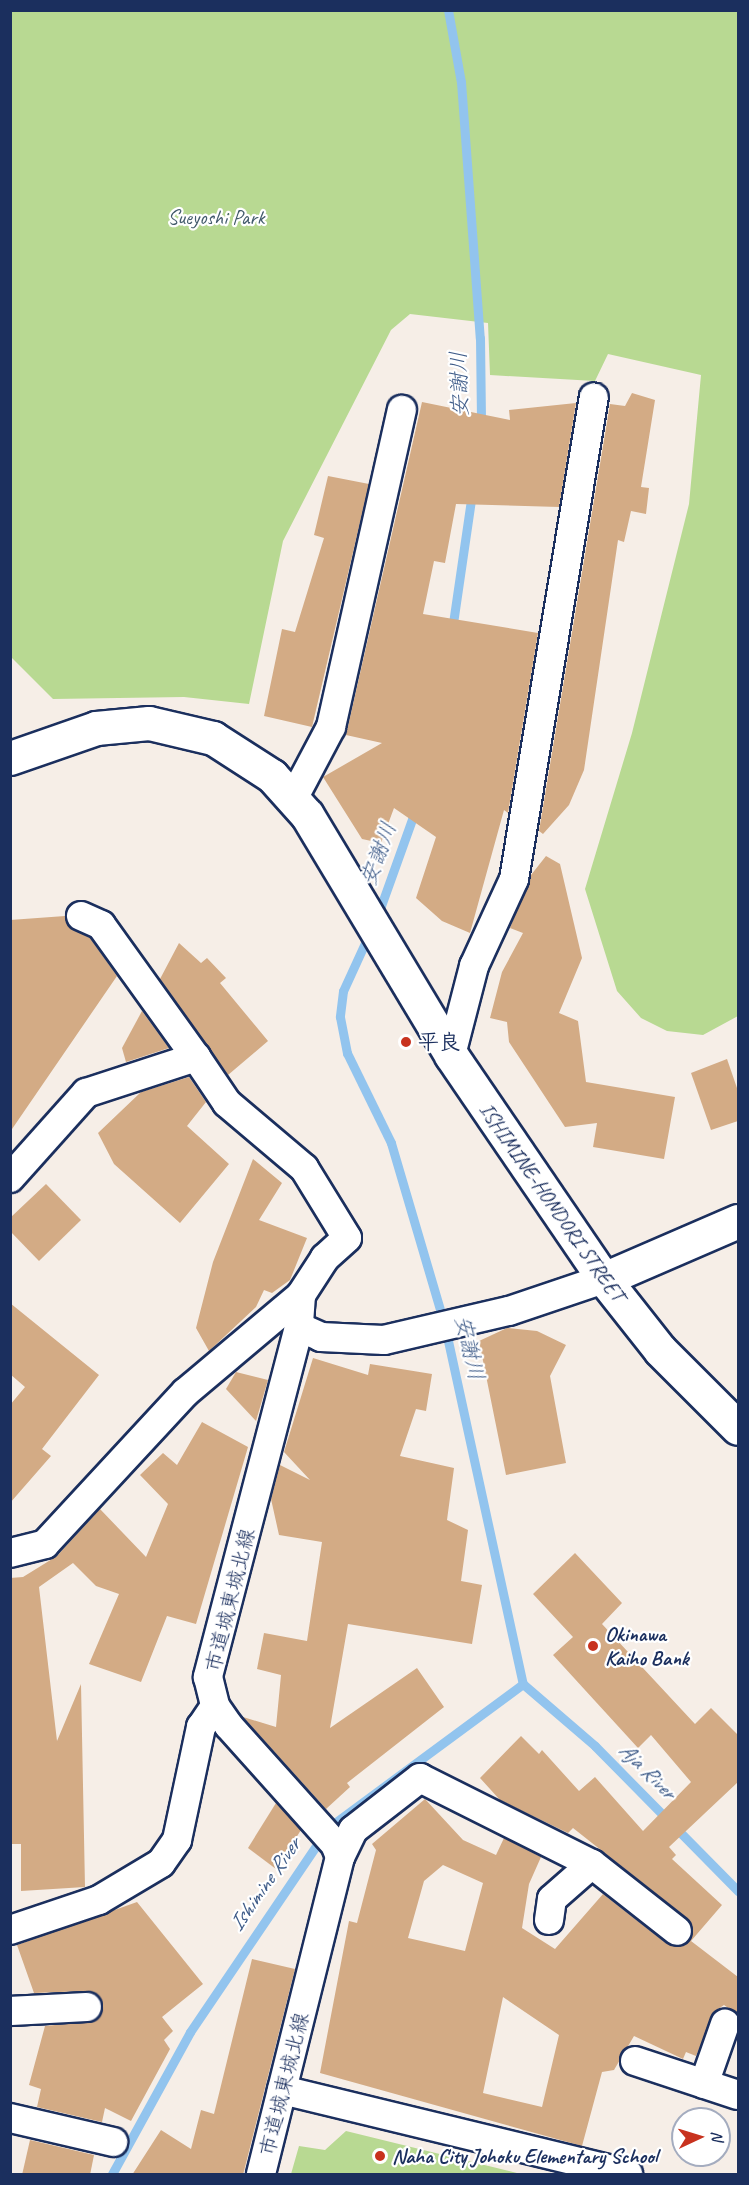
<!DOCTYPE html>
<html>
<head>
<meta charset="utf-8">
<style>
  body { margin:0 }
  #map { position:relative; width:749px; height:2185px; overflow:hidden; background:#f6eee7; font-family:Caveat,"Klee One",sans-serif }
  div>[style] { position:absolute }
  .green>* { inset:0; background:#b8d992 }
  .stream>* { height:9px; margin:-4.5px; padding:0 4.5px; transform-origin:4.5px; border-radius:4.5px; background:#92c4ee }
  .building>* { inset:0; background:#d3ab85 }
  .roads { filter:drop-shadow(2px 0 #1b2f5e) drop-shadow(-2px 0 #1b2f5e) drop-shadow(0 2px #1b2f5e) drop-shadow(0 -2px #1b2f5e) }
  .minor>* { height:28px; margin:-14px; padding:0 14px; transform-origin:14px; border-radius:14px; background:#fff }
  .secondary>* { height:33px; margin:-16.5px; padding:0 16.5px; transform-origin:16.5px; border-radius:16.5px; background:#fff }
  .dots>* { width:16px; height:16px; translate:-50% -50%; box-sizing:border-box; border:3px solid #fff; border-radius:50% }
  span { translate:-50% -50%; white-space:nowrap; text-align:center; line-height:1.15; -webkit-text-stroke:4.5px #fff; paint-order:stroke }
  .park-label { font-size:21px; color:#425a6b }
  .poi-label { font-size:21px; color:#1b2f5e; font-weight:700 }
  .left { translate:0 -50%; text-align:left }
  .street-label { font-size:21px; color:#1b2f5e }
  .water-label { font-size:22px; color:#3f5c89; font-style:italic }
  .frame { position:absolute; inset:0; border:12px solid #1b2f5e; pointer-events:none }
  .north { position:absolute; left:671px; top:2107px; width:60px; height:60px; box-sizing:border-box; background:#fff; border:2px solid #a4acbf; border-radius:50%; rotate:86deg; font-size:16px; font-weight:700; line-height:24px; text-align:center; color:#1b2f5e }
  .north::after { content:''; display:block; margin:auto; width:21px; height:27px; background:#c8321e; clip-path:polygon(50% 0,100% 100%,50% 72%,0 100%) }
</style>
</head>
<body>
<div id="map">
  <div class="green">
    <i style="clip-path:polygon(11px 10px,738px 11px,738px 1016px,703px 1035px,667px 1031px,641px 1018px,617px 991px,585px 889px,632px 733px,689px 504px,701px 375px,608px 354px,595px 381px,490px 375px,488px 323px,410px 314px,391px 330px,283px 541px,249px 704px,184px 697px,53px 699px,11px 657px)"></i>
    <i style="clip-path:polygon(346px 2131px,521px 2174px,291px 2174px,299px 2146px,325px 2150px)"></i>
  </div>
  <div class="stream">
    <i style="left:448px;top:10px;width:73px;rotate:79.8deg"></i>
    <i style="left:461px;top:82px;width:257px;rotate:85.8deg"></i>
    <i style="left:480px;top:338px;width:87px;rotate:89.3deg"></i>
    <i style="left:452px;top:630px;width:138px;rotate:-81.7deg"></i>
    <i style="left:377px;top:917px;width:113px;rotate:-70.3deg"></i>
    <i style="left:370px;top:932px;width:65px;rotate:114.6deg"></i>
    <i style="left:343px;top:991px;width:26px;rotate:97deg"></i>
    <i style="left:340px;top:1017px;width:37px;rotate:79deg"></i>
    <i style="left:347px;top:1053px;width:100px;rotate:63.9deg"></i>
    <i style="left:391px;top:1143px;width:192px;rotate:73.6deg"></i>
    <i style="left:445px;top:1327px;width:365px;rotate:77.7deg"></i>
    <i style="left:523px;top:1684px;width:95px;rotate:40.7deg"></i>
    <i style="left:595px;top:1746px;width:204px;rotate:45.4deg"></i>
    <i style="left:112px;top:2174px;width:162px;rotate:-61.2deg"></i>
    <i style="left:190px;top:2032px;width:248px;rotate:-55.9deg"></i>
    <i style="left:329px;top:1827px;width:241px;rotate:-36.4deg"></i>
  </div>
  <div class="building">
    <i style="clip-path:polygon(632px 393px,655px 400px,641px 487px,649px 488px,646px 514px,631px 511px,624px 542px,618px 540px,584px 770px,569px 805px,543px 834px,539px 831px,610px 404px,625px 406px)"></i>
    <i style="clip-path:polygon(422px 402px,510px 420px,509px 410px,576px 403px,559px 507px,456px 504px,445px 563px,434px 561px,423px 614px,538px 633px,508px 813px,504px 810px,470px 933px,442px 921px,416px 898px,436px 837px,394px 808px,381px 843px,362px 839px,323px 777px,382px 743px,346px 735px)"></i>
    <i style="clip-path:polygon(328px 476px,369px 484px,312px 727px,264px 716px,282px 629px,295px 632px,324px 538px,314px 535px)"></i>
    <i style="clip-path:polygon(546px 856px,560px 864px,582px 958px,559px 1013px,578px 1021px,586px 1082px,675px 1097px,664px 1159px,593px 1147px,597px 1123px,565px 1127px,509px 1042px,507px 1022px,490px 1018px,502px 972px,523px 933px,510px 928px,531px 875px)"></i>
    <i style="clip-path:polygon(65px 916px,68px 926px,90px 938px,117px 976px,10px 1132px,10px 920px)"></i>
    <i style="clip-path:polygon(179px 943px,201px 963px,207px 958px,226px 978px,220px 983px,268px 1041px,228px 1075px,160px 979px)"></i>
    <i style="clip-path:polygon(142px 1011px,169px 1048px,126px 1062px,122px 1048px)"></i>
    <i style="clip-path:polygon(727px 1059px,738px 1091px,738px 1121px,711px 1130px,691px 1073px)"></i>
    <i style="clip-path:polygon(189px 1077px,206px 1102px,187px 1126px,229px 1164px,180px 1223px,114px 1164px,98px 1133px,141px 1092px)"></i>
    <i style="clip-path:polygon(253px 1159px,282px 1183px,259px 1220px,307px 1238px,290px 1280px,272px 1293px,264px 1290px,256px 1307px,209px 1351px,196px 1328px,213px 1262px)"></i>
    <i style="clip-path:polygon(46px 1184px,81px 1220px,39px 1261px,10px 1231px,10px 1218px)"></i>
    <i style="clip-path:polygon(10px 1303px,99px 1375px,42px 1449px,51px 1456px,10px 1503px,10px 1405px,25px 1387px,10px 1374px)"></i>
    <i style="clip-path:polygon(507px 1328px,537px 1331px,566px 1345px,550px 1376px,566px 1463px,506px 1475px,479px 1341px)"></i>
    <i style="clip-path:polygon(313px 1358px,368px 1375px,370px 1364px,432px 1374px,426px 1411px,416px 1409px,400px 1456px,454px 1468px,447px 1520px,468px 1530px,461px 1581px,482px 1585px,472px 1644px,348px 1624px,330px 1728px,417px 1668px,444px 1707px,347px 1783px,350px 1787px,326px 1809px,243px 1717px,276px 1727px,281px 1675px,257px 1669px,264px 1633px,307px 1641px,322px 1542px,279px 1535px,271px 1499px,280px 1465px,310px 1480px,284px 1452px)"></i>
    <i style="clip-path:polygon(236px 1372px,268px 1380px,256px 1421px,226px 1389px)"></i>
    <i style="clip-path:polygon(202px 1422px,248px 1447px,196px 1624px,167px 1616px,141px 1682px,89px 1664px,119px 1594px,96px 1586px,73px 1563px,39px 1587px,57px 1741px,81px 1684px,85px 1887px,21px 1891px,21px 1844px,10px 1844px,10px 1578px,23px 1577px,57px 1556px,100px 1509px,146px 1557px,168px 1504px,140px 1475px,163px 1453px,177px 1465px)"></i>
    <i style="clip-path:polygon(evenodd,575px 1553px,622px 1603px,602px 1624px,695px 1724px,711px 1708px,738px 1735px,738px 1782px,669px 1847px,676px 1855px,672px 1859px,722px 1905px,691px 1941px,738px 1977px,738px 2015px,724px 2005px,715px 2011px,696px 2056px,686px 2052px,683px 2059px,634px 2036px,614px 2070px,602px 2072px,582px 2146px,320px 2073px,349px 1921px,357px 1923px,376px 1850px,372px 1844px,425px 1799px,463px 1840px,496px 1855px,504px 1838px,541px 1857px,529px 1884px,522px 1928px,555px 1949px,603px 1894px,667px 1944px,683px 1946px,690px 1941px,692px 1925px,687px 1918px,573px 1828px,568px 1833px,500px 1800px,480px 1778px,521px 1736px,539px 1754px,542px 1750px,579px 1791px,595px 1777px,643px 1831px,691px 1782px,651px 1735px,638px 1748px,553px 1655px,573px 1637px,533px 1594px,575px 1553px,443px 1865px,483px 1883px,465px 1951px,408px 1938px,424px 1881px,443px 1865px,575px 1553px,503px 1997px,559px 2035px,542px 2107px,483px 2093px,503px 1997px)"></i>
    <i style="clip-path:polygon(276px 1803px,301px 1830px,276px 1869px,248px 1848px)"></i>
    <i style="clip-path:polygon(137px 1902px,203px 1984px,162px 2017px,173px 2031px,164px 2040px,170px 2049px,131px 2121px,105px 2108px,102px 2122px,37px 2107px,41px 2089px,29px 2085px,45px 2026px,95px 2021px,103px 2006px,87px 1991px,34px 1993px,17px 1945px)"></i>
    <i style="clip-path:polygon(252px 1959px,295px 1969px,243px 2175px,132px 2175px,161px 2130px,191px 2149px,201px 2110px,214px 2114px)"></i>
    <i style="clip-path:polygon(30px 2140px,94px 2155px,90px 2175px,22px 2175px)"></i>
  </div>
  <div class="roads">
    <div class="minor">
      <i style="left:294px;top:797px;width:79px;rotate:-62.1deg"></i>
      <i style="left:331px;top:727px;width:325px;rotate:-77.4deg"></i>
      <i style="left:81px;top:916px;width:22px;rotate:24deg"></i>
      <i style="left:101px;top:925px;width:163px;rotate:54.3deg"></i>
      <i style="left:451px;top:1055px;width:92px;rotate:-75.5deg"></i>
      <i style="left:474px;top:966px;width:96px;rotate:-65.3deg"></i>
      <i style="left:514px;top:879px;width:488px;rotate:-80.6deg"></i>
      <i style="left:10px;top:1178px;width:114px;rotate:-48.2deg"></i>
      <i style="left:86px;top:1093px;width:116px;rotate:-18.1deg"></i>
      <i style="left:196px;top:1057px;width:55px;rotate:56deg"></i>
      <i style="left:227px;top:1103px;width:101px;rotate:40.2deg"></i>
      <i style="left:304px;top:1168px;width:82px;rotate:58.4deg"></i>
      <i style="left:347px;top:1238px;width:30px;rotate:138deg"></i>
      <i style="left:325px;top:1258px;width:44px;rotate:123deg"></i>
      <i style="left:301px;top:1295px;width:32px;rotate:94deg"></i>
      <i style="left:299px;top:1327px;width:362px;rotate:104.6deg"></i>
      <i style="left:208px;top:1677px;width:30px;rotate:76deg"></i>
      <i style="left:215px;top:1706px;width:24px;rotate:55deg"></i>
      <i style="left:229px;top:1726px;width:159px;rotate:48.1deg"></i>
      <i style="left:335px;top:1844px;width:14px;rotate:69deg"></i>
      <i style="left:340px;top:1857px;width:327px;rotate:104deg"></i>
      <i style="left:299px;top:1327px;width:24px;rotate:24deg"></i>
      <i style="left:321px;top:1337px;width:63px;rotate:2.7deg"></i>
      <i style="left:384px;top:1340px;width:128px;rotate:-13.1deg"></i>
      <i style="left:509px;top:1311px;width:100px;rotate:-18.6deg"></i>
      <i style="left:10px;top:1553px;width:36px;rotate:-14deg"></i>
      <i style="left:45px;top:1544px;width:207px;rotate:-47.2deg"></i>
      <i style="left:186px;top:1392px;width:150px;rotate:-40.1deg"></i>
      <i style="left:340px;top:1857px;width:30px;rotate:-64deg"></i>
      <i style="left:353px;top:1830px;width:85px;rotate:-37.8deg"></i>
      <i style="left:420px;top:1778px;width:192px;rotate:26.6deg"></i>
      <i style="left:592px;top:1864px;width:108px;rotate:38.2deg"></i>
      <i style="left:549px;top:1920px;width:21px;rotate:-82deg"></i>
      <i style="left:552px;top:1899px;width:53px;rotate:-41.2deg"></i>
      <i style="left:10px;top:1930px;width:94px;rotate:-18.6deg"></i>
      <i style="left:99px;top:1900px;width:72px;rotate:-30.8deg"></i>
      <i style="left:161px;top:1863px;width:28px;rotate:-55deg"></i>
      <i style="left:177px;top:1840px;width:116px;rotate:-78deg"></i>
      <i style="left:201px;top:1727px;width:25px;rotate:-56deg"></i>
      <i style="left:10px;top:2011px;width:77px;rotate:-3deg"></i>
      <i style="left:635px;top:2061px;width:108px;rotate:18.3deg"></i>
      <i style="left:704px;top:2084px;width:64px;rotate:-70.7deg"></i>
      <i style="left:282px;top:2090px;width:356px;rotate:13.6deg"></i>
      <i style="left:10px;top:2118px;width:106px;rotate:13.1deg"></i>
    </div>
    <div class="secondary">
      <i style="left:10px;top:758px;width:91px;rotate:-19.2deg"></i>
      <i style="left:96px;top:728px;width:53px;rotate:-5.4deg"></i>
      <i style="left:149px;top:723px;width:66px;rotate:13.2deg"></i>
      <i style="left:213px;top:738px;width:70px;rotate:32.8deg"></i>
      <i style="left:272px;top:776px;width:52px;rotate:48.1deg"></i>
      <i style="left:307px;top:815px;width:280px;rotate:59deg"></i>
      <i style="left:451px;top:1055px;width:271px;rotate:55.7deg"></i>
      <i style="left:604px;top:1279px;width:90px;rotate:51.7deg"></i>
      <i style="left:660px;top:1350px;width:110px;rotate:45deg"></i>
      <i style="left:604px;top:1279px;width:146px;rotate:-23.4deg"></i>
    </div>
  </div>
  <div class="dots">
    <i style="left:406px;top:1042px;background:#c8321e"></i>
    <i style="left:593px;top:1646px;background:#c8321e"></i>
    <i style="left:380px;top:2156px;background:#c8321e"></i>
  </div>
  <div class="park-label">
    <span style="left:216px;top:217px">Sueyoshi Park</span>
  </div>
  <div class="poi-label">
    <span class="left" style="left:418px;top:1042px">平良</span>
    <span class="left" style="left:605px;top:1646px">Okinawa<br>Kaiho Bank</span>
    <span class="left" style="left:392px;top:2156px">Naha City Johoku Elementary School</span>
  </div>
  <div class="street-label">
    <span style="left:552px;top:1202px;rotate:55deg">ISHIMINE-HONDORI STREET</span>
    <span style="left:230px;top:1600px;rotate:-76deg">市道城東城北線</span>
    <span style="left:284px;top:2084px;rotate:-76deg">市道城東城北線</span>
  </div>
  <div class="water-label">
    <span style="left:460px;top:384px;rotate:-92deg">安謝川</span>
    <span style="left:379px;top:854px;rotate:-70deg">安謝川</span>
    <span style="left:469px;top:1348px;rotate:77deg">安謝川</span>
    <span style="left:647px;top:1771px;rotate:45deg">Aja River</span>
    <span style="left:265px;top:1885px;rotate:-55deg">Ishimine River</span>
  </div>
  <div class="frame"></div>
  <div class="north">N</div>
</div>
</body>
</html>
